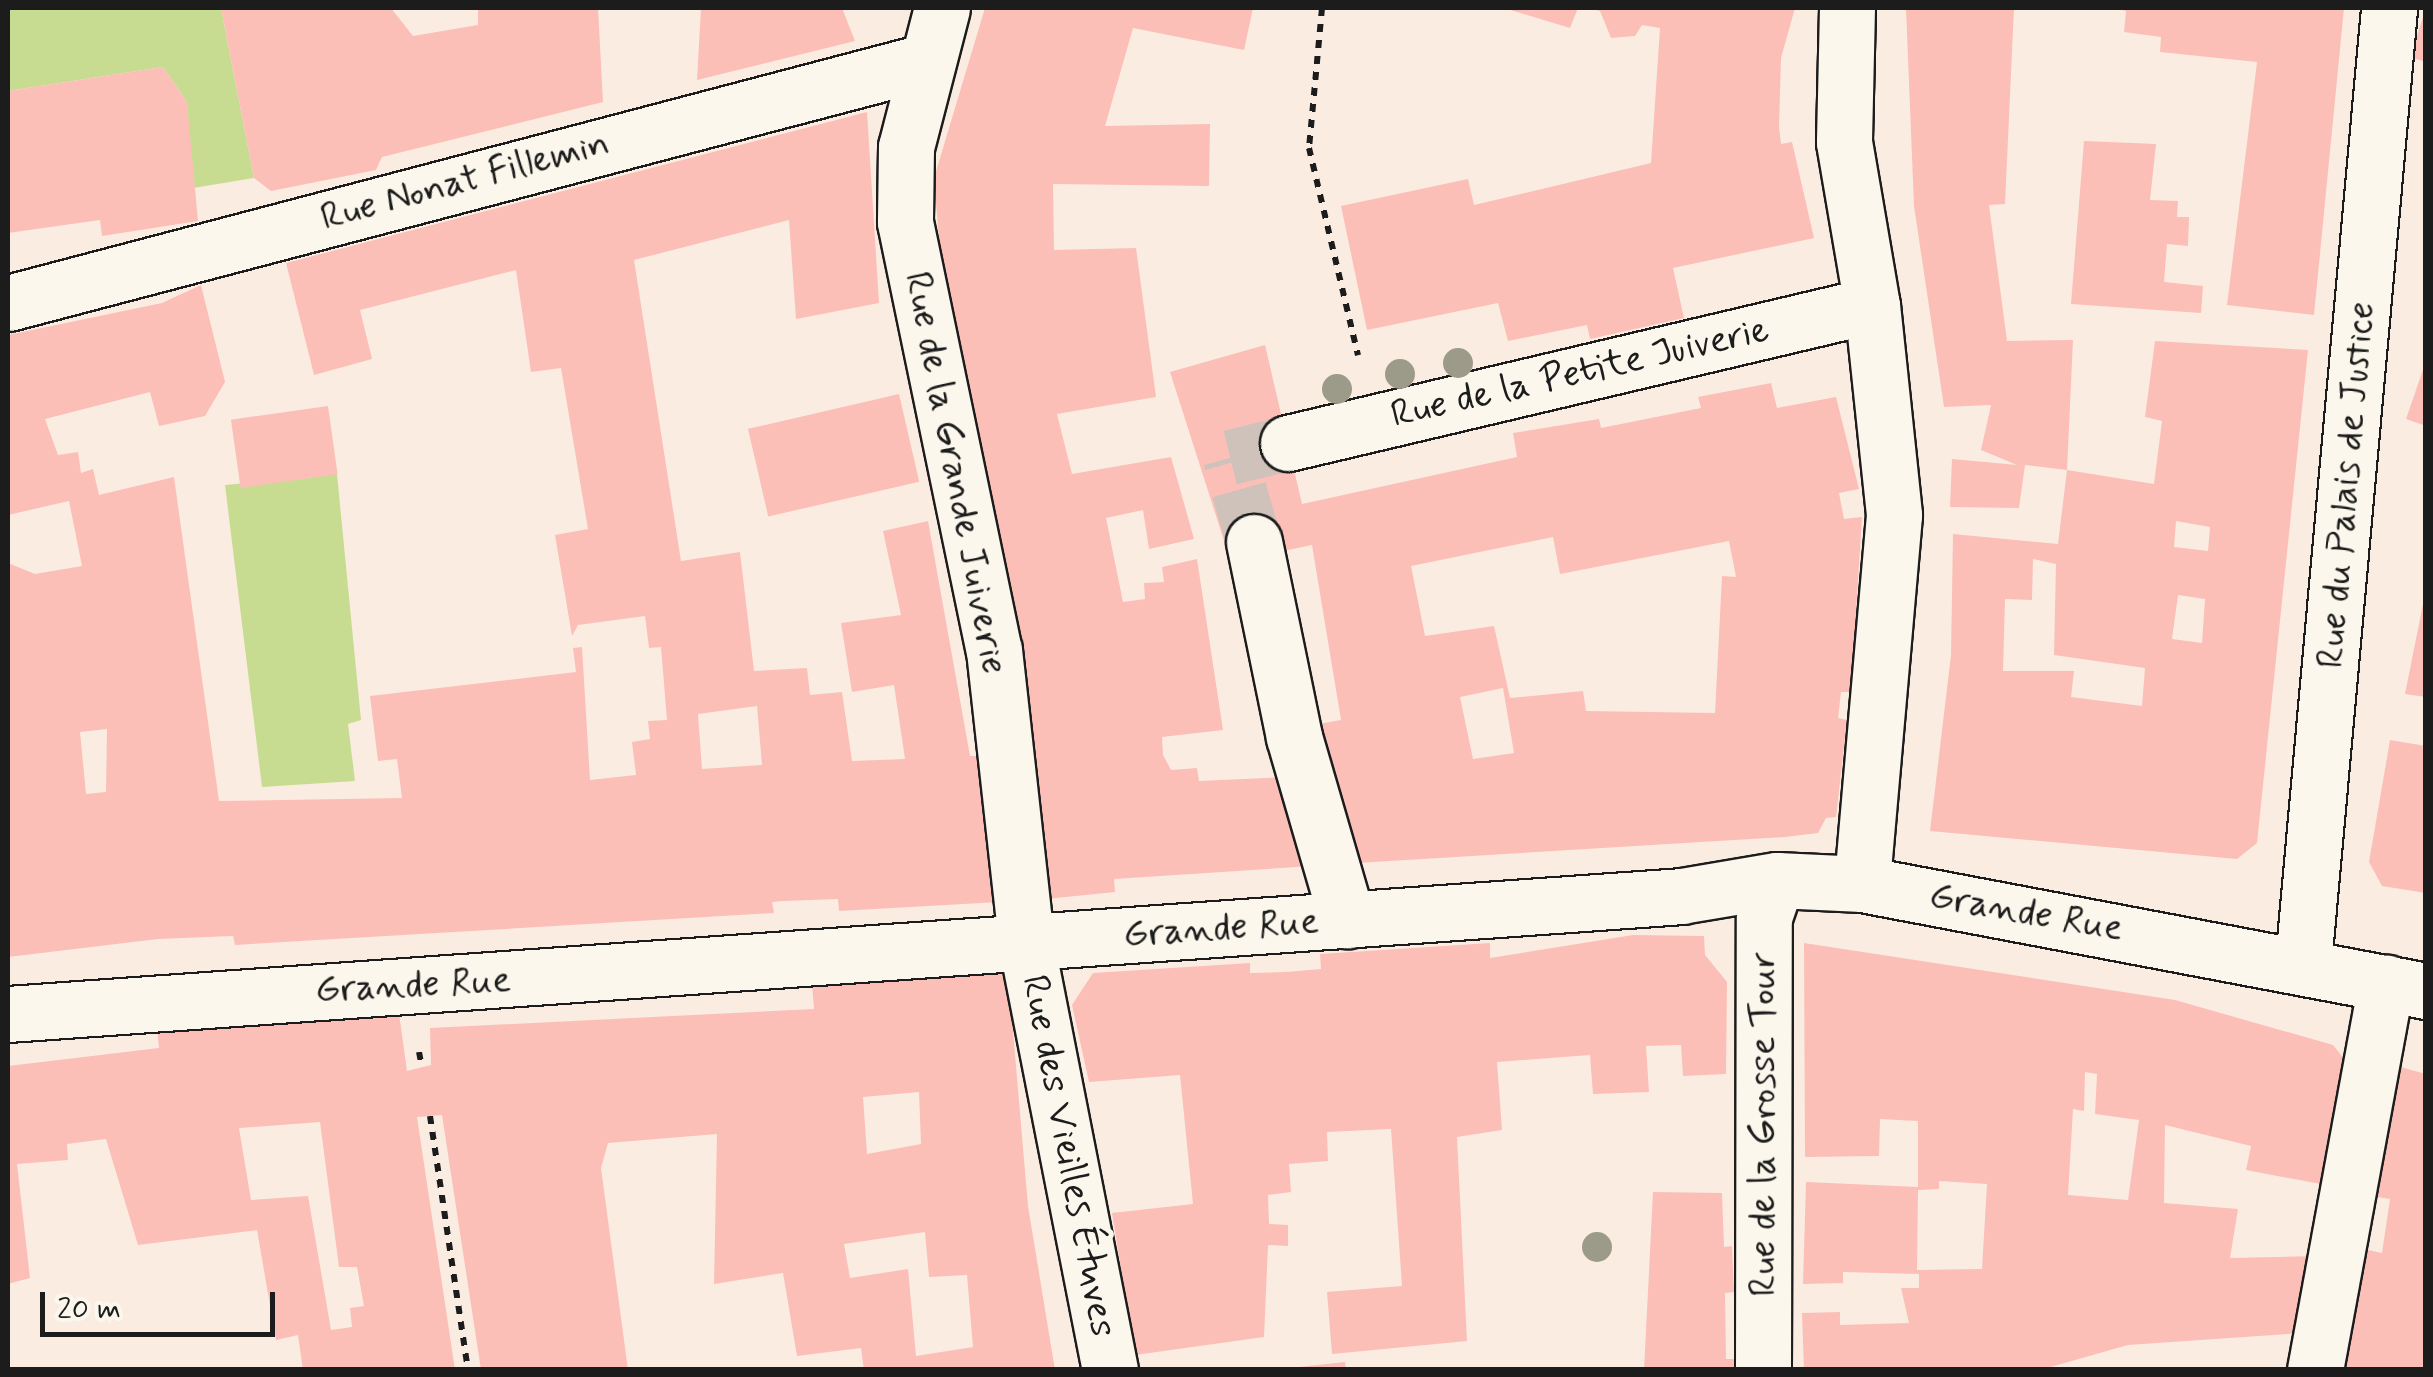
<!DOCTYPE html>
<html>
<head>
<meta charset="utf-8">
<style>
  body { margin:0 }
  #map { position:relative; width:2433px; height:1377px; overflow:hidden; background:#fbece1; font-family:Mynerve,sans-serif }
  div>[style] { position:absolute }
  .green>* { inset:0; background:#c7dc91 }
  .building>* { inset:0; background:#fbbfb7; transform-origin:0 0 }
  .street-tunnel>* { height:55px; margin-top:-27.5px; transform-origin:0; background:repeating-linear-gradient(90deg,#cec2ba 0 55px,transparent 0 83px) }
  .path>* { height:6px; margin-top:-3px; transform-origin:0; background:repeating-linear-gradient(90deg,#1c1c1c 0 8px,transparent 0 16px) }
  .roads { filter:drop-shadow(2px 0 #1c1c1c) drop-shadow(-2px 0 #1c1c1c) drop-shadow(0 2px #1c1c1c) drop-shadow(0 -2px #1c1c1c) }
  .street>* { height:55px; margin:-27.5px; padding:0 27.5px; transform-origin:27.5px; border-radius:27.5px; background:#fbf7ec }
  .trees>* { width:30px; height:30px; margin:-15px; border-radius:50%; background:#9c9a88 }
  span { translate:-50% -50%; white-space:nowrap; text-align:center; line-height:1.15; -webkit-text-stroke:10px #fbf7ec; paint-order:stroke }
  .street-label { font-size:38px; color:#1c1c1c }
  .frame { position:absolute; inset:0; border:10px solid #1c1c1c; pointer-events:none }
  .scale { position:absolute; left:40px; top:1292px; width:235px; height:45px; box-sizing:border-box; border:5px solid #1c1c1c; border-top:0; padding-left:12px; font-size:30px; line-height:35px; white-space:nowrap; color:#1c1c1c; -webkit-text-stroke:8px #fbf7ec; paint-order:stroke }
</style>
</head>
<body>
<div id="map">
  <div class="green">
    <i style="clip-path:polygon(8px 8px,221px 8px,254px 178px,193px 188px,187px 102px,163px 67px,8px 91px)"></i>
    <i style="clip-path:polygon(337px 474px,361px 720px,348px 724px,355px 781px,262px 787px,225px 485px)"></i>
  </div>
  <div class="building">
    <i style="clip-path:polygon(221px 8px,391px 8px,413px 36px,478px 25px,478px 8px,598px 8px,603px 102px,382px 157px,376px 170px,271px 191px,254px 178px)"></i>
    <i style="clip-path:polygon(701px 8px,842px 8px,855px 41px,697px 80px)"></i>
    <i style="clip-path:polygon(985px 8px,1253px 8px,1244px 50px,1133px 28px,1105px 126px,1210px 124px,1209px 186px,1053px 184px,1054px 250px,1136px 248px,1156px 397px,1057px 414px,1072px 474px,1171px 457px,1194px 539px,1149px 549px,1143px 510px,1106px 518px,1123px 602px,1145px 599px,1144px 583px,1164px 582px,1162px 567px,1197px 559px,1223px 730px,1162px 737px,1163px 755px,1171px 770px,1197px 768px,1199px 781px,1286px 777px,1312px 866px,1114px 879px,1115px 892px,1046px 899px,945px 314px,934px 178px)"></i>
    <i style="clip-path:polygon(1504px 8px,1578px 8px,1570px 28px)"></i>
    <i style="clip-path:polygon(1587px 8px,1795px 8px,1781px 58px,1779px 127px,1781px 144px,1792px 142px,1814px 238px,1673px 268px,1684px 318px,1590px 339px,1587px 325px,1508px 341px,1498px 303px,1367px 330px,1341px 206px,1468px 179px,1474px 205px,1651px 163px,1660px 28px,1642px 25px,1635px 36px,1611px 38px,1600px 11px)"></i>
    <i style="clip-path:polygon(1906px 8px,2014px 8px,2005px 204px,1989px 205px,2007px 341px,2073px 340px,2067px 470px,2025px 465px,2019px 508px,1950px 507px,1952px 459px,2017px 465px,1981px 450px,1991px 405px,1944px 407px,1914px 206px)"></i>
    <i style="clip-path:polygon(2115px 8px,2344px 8px,2314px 315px,2227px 305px,2257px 62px,2160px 52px,2161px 37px,2124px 32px,2126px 11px)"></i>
    <i style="clip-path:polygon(2426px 8px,2426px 62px,2410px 57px)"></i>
    <i style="clip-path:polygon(163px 67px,187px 102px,198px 221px,102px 236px,100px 220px,8px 233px,8px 91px)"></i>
    <i style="clip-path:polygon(evenodd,867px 112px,879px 303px,796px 319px,789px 220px,634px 260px,681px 561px,740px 552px,754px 671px,807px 668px,810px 695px,842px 692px,852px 761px,905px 759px,894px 685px,852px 692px,841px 623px,901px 615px,883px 531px,928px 521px,970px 756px,988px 756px,999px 902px,839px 911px,838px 899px,783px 901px,772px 902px,774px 913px,235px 945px,233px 936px,158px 939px,8px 957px,8px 563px,35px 574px,82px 566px,69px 501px,8px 515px,8px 335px,162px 303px,201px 285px,225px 382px,205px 416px,159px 426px,150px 392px,45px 419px,58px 455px,78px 452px,81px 473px,93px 469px,99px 495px,174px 477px,219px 801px,402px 798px,397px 759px,378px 761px,370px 696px,576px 672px,573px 648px,582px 647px,590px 780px,636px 775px,632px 742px,650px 739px,648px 721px,667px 720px,661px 647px,649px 648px,645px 616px,578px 625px,572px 636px,555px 535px,588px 529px,561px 368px,531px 372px,516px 270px,360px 310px,372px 359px,314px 375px,286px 263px,867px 112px,757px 706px,762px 765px,702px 769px,698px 714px,757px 706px,867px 112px,107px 729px,106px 792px,86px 794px,80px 732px,107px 729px)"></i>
    <i style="clip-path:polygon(2084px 141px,2156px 144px,2150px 200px,2178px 201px,2177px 217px,2189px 217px,2188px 246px,2167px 244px,2164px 282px,2203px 286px,2201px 313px,2071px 304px)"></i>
    <i style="clip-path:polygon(evenodd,2155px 341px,2308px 350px,2257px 843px,2237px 859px,1930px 831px,1951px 655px,1953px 534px,2058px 544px,2067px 470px,2154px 484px,2162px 421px,2145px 417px,2155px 341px,2176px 521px,2210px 527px,2208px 551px,2174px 547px,2176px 521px,2155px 341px,2033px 559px,2056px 564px,2054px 655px,2145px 668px,2142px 706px,2071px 697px,2074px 671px,2003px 671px,2005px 599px,2032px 600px,2033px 559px,2155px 341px,2178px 595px,2205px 599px,2202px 643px,2172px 639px,2178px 595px)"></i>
    <i style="clip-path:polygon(evenodd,1265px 345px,1302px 504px,1517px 457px,1513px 433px,1599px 419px,1601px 428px,1701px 408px,1698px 397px,1771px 383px,1777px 408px,1836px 397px,1859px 489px,1839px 493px,1844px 519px,1862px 517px,1851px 692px,1841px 692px,1838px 718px,1847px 720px,1836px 817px,1826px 818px,1818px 833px,1785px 837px,1340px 864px,1313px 725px,1341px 720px,1312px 545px,1269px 554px,1254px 542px,1226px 547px,1170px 372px,1265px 345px,1553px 537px,1560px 574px,1729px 541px,1736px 577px,1722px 576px,1715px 713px,1586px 711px,1583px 691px,1510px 698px,1494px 626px,1425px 636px,1411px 566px,1553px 537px,1265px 345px,1503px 688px,1514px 753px,1473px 759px,1460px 697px,1503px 688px)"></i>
    <i style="clip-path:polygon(2425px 364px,2426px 364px,2426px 426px,2406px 419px)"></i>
    <i style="left:899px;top:394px;width:90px;height:155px;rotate:77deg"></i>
    <i style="left:328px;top:406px;width:69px;height:98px;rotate:82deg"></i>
    <i style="clip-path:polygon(2426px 589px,2426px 697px,2405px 694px)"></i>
    <i style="clip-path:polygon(2390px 740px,2426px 746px,2426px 893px,2382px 886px,2369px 862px)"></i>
    <i style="clip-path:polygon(1633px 935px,1704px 936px,1705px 955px,1727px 982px,1726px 1074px,1683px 1076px,1681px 1045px,1646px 1046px,1649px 1092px,1593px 1094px,1590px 1055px,1497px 1062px,1502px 1130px,1457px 1137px,1467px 1341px,1332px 1354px,1327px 1292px,1402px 1286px,1391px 1129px,1327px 1132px,1328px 1161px,1289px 1164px,1291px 1192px,1268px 1195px,1269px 1224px,1288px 1225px,1288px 1246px,1268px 1245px,1264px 1337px,1135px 1355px,1112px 1213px,1193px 1204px,1180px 1075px,1089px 1082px,1072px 1005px,1093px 973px,1250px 963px,1250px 973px,1286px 972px,1321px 969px,1320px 954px,1490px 943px,1490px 958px)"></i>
    <i style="clip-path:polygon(evenodd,1804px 943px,2175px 1000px,2333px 1045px,2346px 1061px,2326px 1185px,2246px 1170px,2251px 1146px,2165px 1125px,2164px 1203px,2238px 1209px,2230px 1258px,2315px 1256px,2301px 1333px,2128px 1345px,2040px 1370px,1804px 1370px,1802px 1313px,1840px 1312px,1840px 1325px,1909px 1323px,1901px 1288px,1919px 1288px,1919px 1274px,1843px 1272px,1843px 1283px,1803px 1284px,1806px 1182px,1918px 1187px,1918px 1121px,1880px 1119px,1879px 1156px,1805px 1157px,1804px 943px,2085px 1072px,2097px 1074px,2095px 1114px,2139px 1120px,2128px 1200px,2068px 1195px,2073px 1109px,2084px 1111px,2085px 1072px,1804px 943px,1939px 1181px,1987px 1184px,1982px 1269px,1917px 1270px,1918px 1190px,1939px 1189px,1939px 1181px)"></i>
    <i style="clip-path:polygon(evenodd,1008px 973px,1028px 1206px,1055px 1370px,864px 1370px,861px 1348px,797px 1356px,783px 1273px,714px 1284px,717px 1134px,608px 1143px,601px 1168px,628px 1370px,481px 1370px,442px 1115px,417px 1117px,455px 1370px,303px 1370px,298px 1335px,276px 1340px,257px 1230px,138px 1245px,106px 1139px,67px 1144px,68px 1160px,17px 1164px,30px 1278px,8px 1284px,8px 1066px,159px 1048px,157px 1027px,398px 1006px,407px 1071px,431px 1065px,430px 1028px,814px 1009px,812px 984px,1008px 973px,919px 1092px,921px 1144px,867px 1154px,863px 1097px,919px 1092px,1008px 973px,320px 1122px,339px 1267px,357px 1267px,364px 1306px,350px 1308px,352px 1327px,331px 1330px,308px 1196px,251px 1200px,239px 1128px,320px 1122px,1008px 973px,925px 1232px,929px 1277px,967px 1275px,973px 1347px,916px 1356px,908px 1269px,850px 1278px,844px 1244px,925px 1232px)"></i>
    <i style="clip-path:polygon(2393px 1065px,2426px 1074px,2426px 1370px,2342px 1370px,2363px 1249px,2382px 1253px,2390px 1199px,2371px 1196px)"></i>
    <i style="clip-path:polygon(1653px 1192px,1722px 1193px,1724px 1247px,1732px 1246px,1733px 1270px,1734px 1292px,1725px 1293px,1726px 1359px,1735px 1359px,1735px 1370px,1644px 1370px)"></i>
    <i style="clip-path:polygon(1345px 1362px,1346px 1370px,1300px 1370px,1299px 1367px)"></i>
  </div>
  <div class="street-tunnel">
    <i style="left:1254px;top:542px;width:88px;rotate:-105.8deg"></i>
    <i style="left:1230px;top:457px;width:60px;rotate:-13.6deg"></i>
  </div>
  <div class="path">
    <i style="left:1322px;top:8px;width:141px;rotate:95.3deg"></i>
    <i style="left:1309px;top:148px;width:213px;rotate:76.7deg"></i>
    <i style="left:419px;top:1052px;width:15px;rotate:79deg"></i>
    <i style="left:430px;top:1116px;width:257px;rotate:81.5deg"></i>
  </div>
  <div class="roads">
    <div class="street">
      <i style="left:942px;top:8px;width:144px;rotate:104.5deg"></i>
      <i style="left:906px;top:147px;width:75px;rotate:90.8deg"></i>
      <i style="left:905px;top:222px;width:437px;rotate:78.3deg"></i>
      <i style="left:994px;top:650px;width:294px;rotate:83.7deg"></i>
      <i style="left:1026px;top:942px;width:436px;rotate:78.9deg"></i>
      <i style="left:1847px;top:8px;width:134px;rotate:91.3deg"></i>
      <i style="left:1844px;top:142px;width:165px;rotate:80.3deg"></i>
      <i style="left:1872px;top:305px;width:211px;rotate:84deg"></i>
      <i style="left:1894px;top:515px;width:370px;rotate:95deg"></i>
      <i style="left:8px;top:303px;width:947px;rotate:-14.74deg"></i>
      <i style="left:1288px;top:443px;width:600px;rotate:-13.3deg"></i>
      <i style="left:1254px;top:542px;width:199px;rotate:78.4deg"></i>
      <i style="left:1294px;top:737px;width:191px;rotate:73.8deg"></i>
      <i style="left:2303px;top:963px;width:959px;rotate:-84.85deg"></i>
      <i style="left:8px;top:1014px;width:1677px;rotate:-4.03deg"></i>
      <i style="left:1681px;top:896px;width:97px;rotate:-9.5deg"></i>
      <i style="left:1777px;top:880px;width:85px;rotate:2.7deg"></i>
      <i style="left:1862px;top:884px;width:574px;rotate:10.74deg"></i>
      <i style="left:1763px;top:1370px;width:453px;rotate:-89.9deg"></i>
      <i style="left:1764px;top:917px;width:39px;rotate:-71deg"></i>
      <i style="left:2315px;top:1370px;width:394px;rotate:-79.6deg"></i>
    </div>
  </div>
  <div class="trees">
    <i style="left:1458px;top:363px"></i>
    <i style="left:1400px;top:374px"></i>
    <i style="left:1337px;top:389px"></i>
    <i style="left:1597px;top:1247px"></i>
  </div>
  <div class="street-label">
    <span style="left:465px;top:181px;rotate:-15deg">Rue Nonat Fillemin</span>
    <span style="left:1580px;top:373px;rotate:-13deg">Rue de la Petite Juiverie</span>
    <span style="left:955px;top:473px;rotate:79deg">Rue de la Grande Juiverie</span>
    <span style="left:2347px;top:485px;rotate:-85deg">Rue du Palais de Justice</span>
    <span style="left:2026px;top:913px;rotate:10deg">Grande Rue</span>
    <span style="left:1221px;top:929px;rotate:-4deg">Grande Rue</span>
    <span style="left:413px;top:986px;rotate:-3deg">Grande Rue</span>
    <span style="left:1764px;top:1124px;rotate:-90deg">Rue de la Grosse Tour</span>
    <span style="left:1068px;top:1156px;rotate:79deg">Rue des Vieilles Étuves</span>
  </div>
  <div class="frame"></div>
  <div class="scale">20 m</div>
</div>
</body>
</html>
